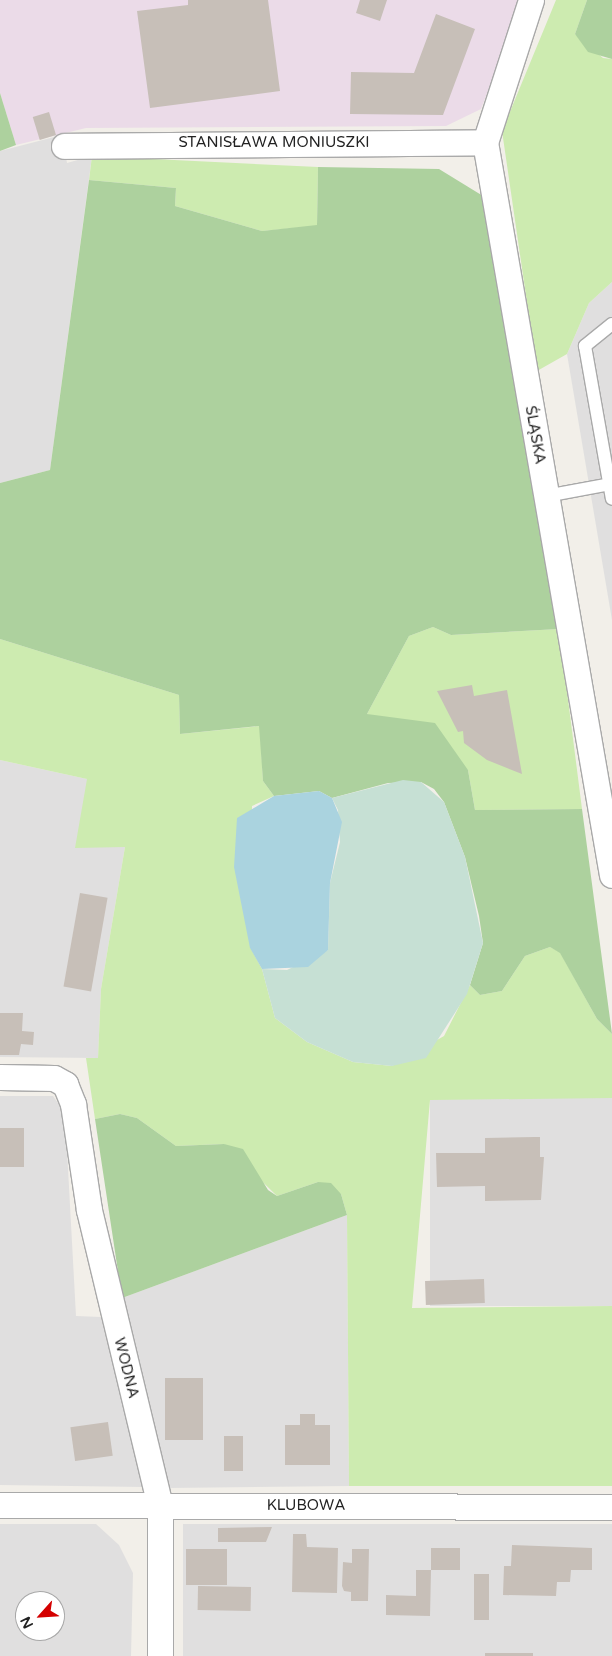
<!DOCTYPE html>
<html>
<head>
<meta charset="utf-8">
<style>
  body { margin:0 }
  #map { position:relative; width:612px; height:1656px; overflow:hidden; background:#f2efe9; font-family:"Varela Round",sans-serif }
  div>[style] { position:absolute }
  .residential>* { inset:0; background:#e0dfdf; transform-origin:0 0 }
  .industrial>* { inset:0; background:#ebdbe8 }
  .grass>* { inset:0; background:#cdebb0 }
  .forest>* { inset:0; background:#add19e }
  .wetland>* { inset:0; background:#c6e0d4 }
  .water>* { inset:0; background:#aad3df }
  .building>* { inset:0; background:#c7bfb8; transform-origin:0 0 }
  .roads { filter:drop-shadow(1px 0 #a9a9a9) drop-shadow(-1px 0 #a9a9a9) drop-shadow(0 1px #a9a9a9) drop-shadow(0 -1px #a9a9a9) }
  .lane>* { height:12px; margin:-6px; padding:0 6px; transform-origin:6px; border-radius:6px; background:#fff }
  .street>* { height:25px; margin:-12.5px; padding:0 12.5px; transform-origin:12.5px; border-radius:12.5px; background:#fff }
  span { translate:-50% -50%; white-space:nowrap; text-align:center; line-height:1.15; -webkit-text-stroke:4.5px #fff; paint-order:stroke }
  .street-label { font-size:15px; color:#222 }
  .north { position:absolute; left:15px; top:1591px; width:50px; height:50px; box-sizing:border-box; background:#fff; border:1px solid #a7a7a7; border-radius:50%; rotate:244deg; font-size:14px; font-weight:700; line-height:20px; text-align:center; color:#222 }
  .north::after { content:''; display:block; margin:auto; width:18px; height:22px; background:#d40000; clip-path:polygon(50% 0,100% 100%,50% 72%,0 100%) }
</style>
</head>
<body>
<div id="map">
  <div class="residential">
    <i style="clip-path:polygon(62px 135px,67px 163px,92px 156px,50px 470px,0 483px,0 151px)"></i>
    <i style="clip-path:polygon(612px 282px,612px 620px,567px 354px,589px 303px)"></i>
    <i style="clip-path:polygon(0 760px,87px 779px,125px 847px,101px 989px,98px 1058px,0 1057px)"></i>
    <i style="clip-path:polygon(0 1096px,53px 1096px,65px 1113px,76px 1316px,101px 1317px,143px 1487px,0 1485px)"></i>
    <i style="left:612px;top:1098px;width:208px;height:182px;rotate:90deg"></i>
    <i style="clip-path:polygon(347px 1215px,349px 1486px,168px 1488px,122px 1298px)"></i>
    <i style="clip-path:polygon(evenodd,0 1524px,96px 1524px,119px 1545px,133px 1573px,131px 1656px,0 1656px,0 1524px,25px 1601px,55px 1601px,55px 1631px,25px 1631px,25px 1601px)"></i>
    <i style="left:612px;top:1524px;width:132px;height:429px;rotate:90deg"></i>
  </div>
  <div class="industrial">
    <i style="clip-path:polygon(0 0,522px 0,481px 109px,446px 126px,86px 128px,16px 145px,0 93px)"></i>
  </div>
  <div class="grass">
    <i style="clip-path:polygon(556px 0,587px 0,575px 34px,603px 58px,612px 59px,612px 282px,589px 303px,567px 354px,537px 371px,502px 131px)"></i>
    <i style="clip-path:polygon(92px 156px,318px 167px,317px 226px,262px 231px,175px 206px,176px 188px,89px 180px)"></i>
    <i style="clip-path:polygon(433px 627px,451px 635px,559px 629px,582px 809px,475px 810px,468px 770px,367px 714px,409px 636px)"></i>
    <i style="clip-path:polygon(0 639px,179px 695px,180px 734px,260px 726px,263px 781px,274px 796px,252px 806px,250px 947px,262px 969px,275px 1018px,307px 1042px,353px 1062px,392px 1066px,444px 1036px,470px 985px,480px 995px,502px 991px,525px 956px,550px 947px,560px 952px,597px 1019px,612px 1034px,612px 1098px,430px 1100px,412px 1308px,612px 1306px,612px 1486px,349px 1486px,347px 1215px,341px 1194px,318px 1182px,277px 1196px,224px 1144px,176px 1146px,137px 1118px,120px 1114px,95px 1119px,86px 1058px,98px 1058px,101px 989px,125px 847px,75px 848px,87px 779px,0 760px)"></i>
  </div>
  <div class="forest">
    <i style="clip-path:polygon(587px 0,612px 0,612px 59px,588px 52px,575px 34px)"></i>
    <i style="clip-path:polygon(0 93px,16px 145px,0 151px)"></i>
    <i style="clip-path:polygon(318px 167px,439px 169px,483px 196px,559px 629px,451px 635px,433px 627px,409px 636px,367px 714px,435px 723px,468px 770px,475px 810px,582px 809px,612px 1034px,597px 1019px,560px 953px,550px 947px,525px 956px,502px 991px,480px 995px,470px 985px,483px 943px,479px 916px,465px 857px,444px 802px,434px 789px,421px 782px,388px 783px,332px 798px,319px 791px,274px 796px,263px 781px,259px 726px,180px 734px,179px 695px,0 639px,0 483px,50px 470px,89px 180px,176px 188px,175px 206px,262px 231px,317px 225px)"></i>
    <i style="clip-path:polygon(120px 1114px,137px 1118px,176px 1146px,224px 1144px,243px 1149px,268px 1190px,277px 1196px,318px 1182px,331px 1183px,341px 1194px,347px 1215px,122px 1298px,95px 1119px)"></i>
  </div>
  <div class="wetland">
    <i style="clip-path:polygon(403px 780px,421px 782px,444px 802px,465px 857px,483px 943px,467px 994px,426px 1058px,392px 1066px,353px 1062px,307px 1042px,275px 1018px,262px 969px,287px 970px,328px 950px,330px 883px,340px 842px,338px 810px,332px 798px)"></i>
  </div>
  <div class="water">
    <i style="clip-path:polygon(319px 791px,332px 798px,342px 822px,330px 883px,328px 950px,308px 967px,262px 969px,250px 948px,234px 867px,237px 818px,274px 796px)"></i>
  </div>
  <div class="building">
    <i style="clip-path:polygon(188px 0,268px 0,280px 91px,150px 108px,137px 11px,188px 5px)"></i>
    <i style="clip-path:polygon(360px 0,387px 0,380px 21px,356px 13px)"></i>
    <i style="clip-path:polygon(436px 14px,475px 29px,443px 115px,350px 114px,351px 72px,414px 73px)"></i>
    <i style="left:49px;top:112px;width:24px;height:17px;rotate:73deg"></i>
    <i style="clip-path:polygon(472px 685px,474px 696px,507px 690px,522px 774px,487px 760px,464px 743px,463px 731px,458px 732px,437px 691px)"></i>
    <i style="left:80px;top:893px;width:28px;height:95px;rotate:10deg"></i>
    <i style="clip-path:polygon(0 1013px,23px 1013px,22px 1031px,34px 1032px,33px 1045px,21px 1044px,19px 1055px,0 1055px)"></i>
    <i style="left:0;top:1128px;width:24px;height:39px"></i>
    <i style="clip-path:polygon(535px 1137px,540px 1137px,540px 1157px,544px 1157px,541px 1200px,485px 1201px,485px 1186px,437px 1187px,436px 1153px,485px 1153px,485px 1138px)"></i>
    <i style="left:484px;top:1279px;width:24px;height:59px;rotate:88deg"></i>
    <i style="left:165px;top:1378px;width:38px;height:62px"></i>
    <i style="clip-path:polygon(300px 1414px,315px 1414px,315px 1425px,330px 1425px,330px 1465px,285px 1465px,285px 1425px,300px 1425px)"></i>
    <i style="left:108px;top:1422px;width:34px;height:38px;rotate:82deg"></i>
    <i style="left:224px;top:1436px;width:19px;height:35px"></i>
    <i style="clip-path:polygon(272px 1527px,266px 1542px,218px 1542px,218px 1528px)"></i>
    <i style="clip-path:polygon(293px 1534px,306px 1534px,307px 1547px,338px 1548px,337px 1593px,292px 1592px)"></i>
    <i style="clip-path:polygon(512px 1545px,592px 1548px,592px 1570px,571px 1570px,570px 1582px,557px 1582px,556px 1596px,503px 1595px,504px 1566px,511px 1566px)"></i>
    <i style="left:431px;top:1548px;width:29px;height:22px"></i>
    <i style="left:186px;top:1549px;width:41px;height:36px"></i>
    <i style="clip-path:polygon(352px 1549px,369px 1549px,368px 1601px,351px 1601px,351px 1592px,344px 1591px,342px 1586px,343px 1562px,352px 1563px)"></i>
    <i style="clip-path:polygon(416px 1570px,431px 1570px,430px 1616px,386px 1615px,386px 1595px,416px 1596px)"></i>
    <i style="left:474px;top:1574px;width:15px;height:46px"></i>
    <i style="left:198px;top:1586px;width:53px;height:24px;rotate:1deg"></i>
    <i style="left:485px;top:1653px;width:48px;height:3px"></i>
  </div>
  <div class="roads">
    <div class="lane">
      <i style="left:612px;top:324px;width:35px;rotate:141deg"></i>
      <i style="left:585px;top:346px;width:155px;rotate:80deg"></i>
      <i style="left:546px;top:496px;width:65px;rotate:-10.6deg"></i>
    </div>
    <div class="street">
      <i style="left:531px;top:0;width:149px;rotate:107.9deg"></i>
      <i style="left:485px;top:142px;width:744px;rotate:80.17deg"></i>
      <i style="left:64px;top:146px;width:421px;rotate:-0.5deg"></i>
      <i style="left:0;top:1077px;width:54px;rotate:1.1deg"></i>
      <i style="left:54px;top:1078px;width:13px;rotate:29deg"></i>
      <i style="left:65px;top:1084px;width:22px;rotate:68deg"></i>
      <i style="left:73px;top:1104px;width:107px;rotate:81.4deg"></i>
      <i style="left:89px;top:1210px;width:304px;rotate:76.5deg"></i>
      <i style="left:160px;top:1506px;width:150px;rotate:90deg"></i>
      <i style="left:0;top:1505px;width:612px;rotate:0.19deg"></i>
    </div>
  </div>
  <div class="street-label">
    <span style="left:274px;top:143px">STANISŁAWA MONIUSZKI</span>
    <span style="left:535px;top:435px;rotate:80deg">ŚLĄSKA</span>
    <span style="left:126px;top:1368px;rotate:76deg">WODNA</span>
    <span style="left:306px;top:1506px">KLUBOWA</span>
  </div>
  <div class="north">N</div>
</div>
</body>
</html>
